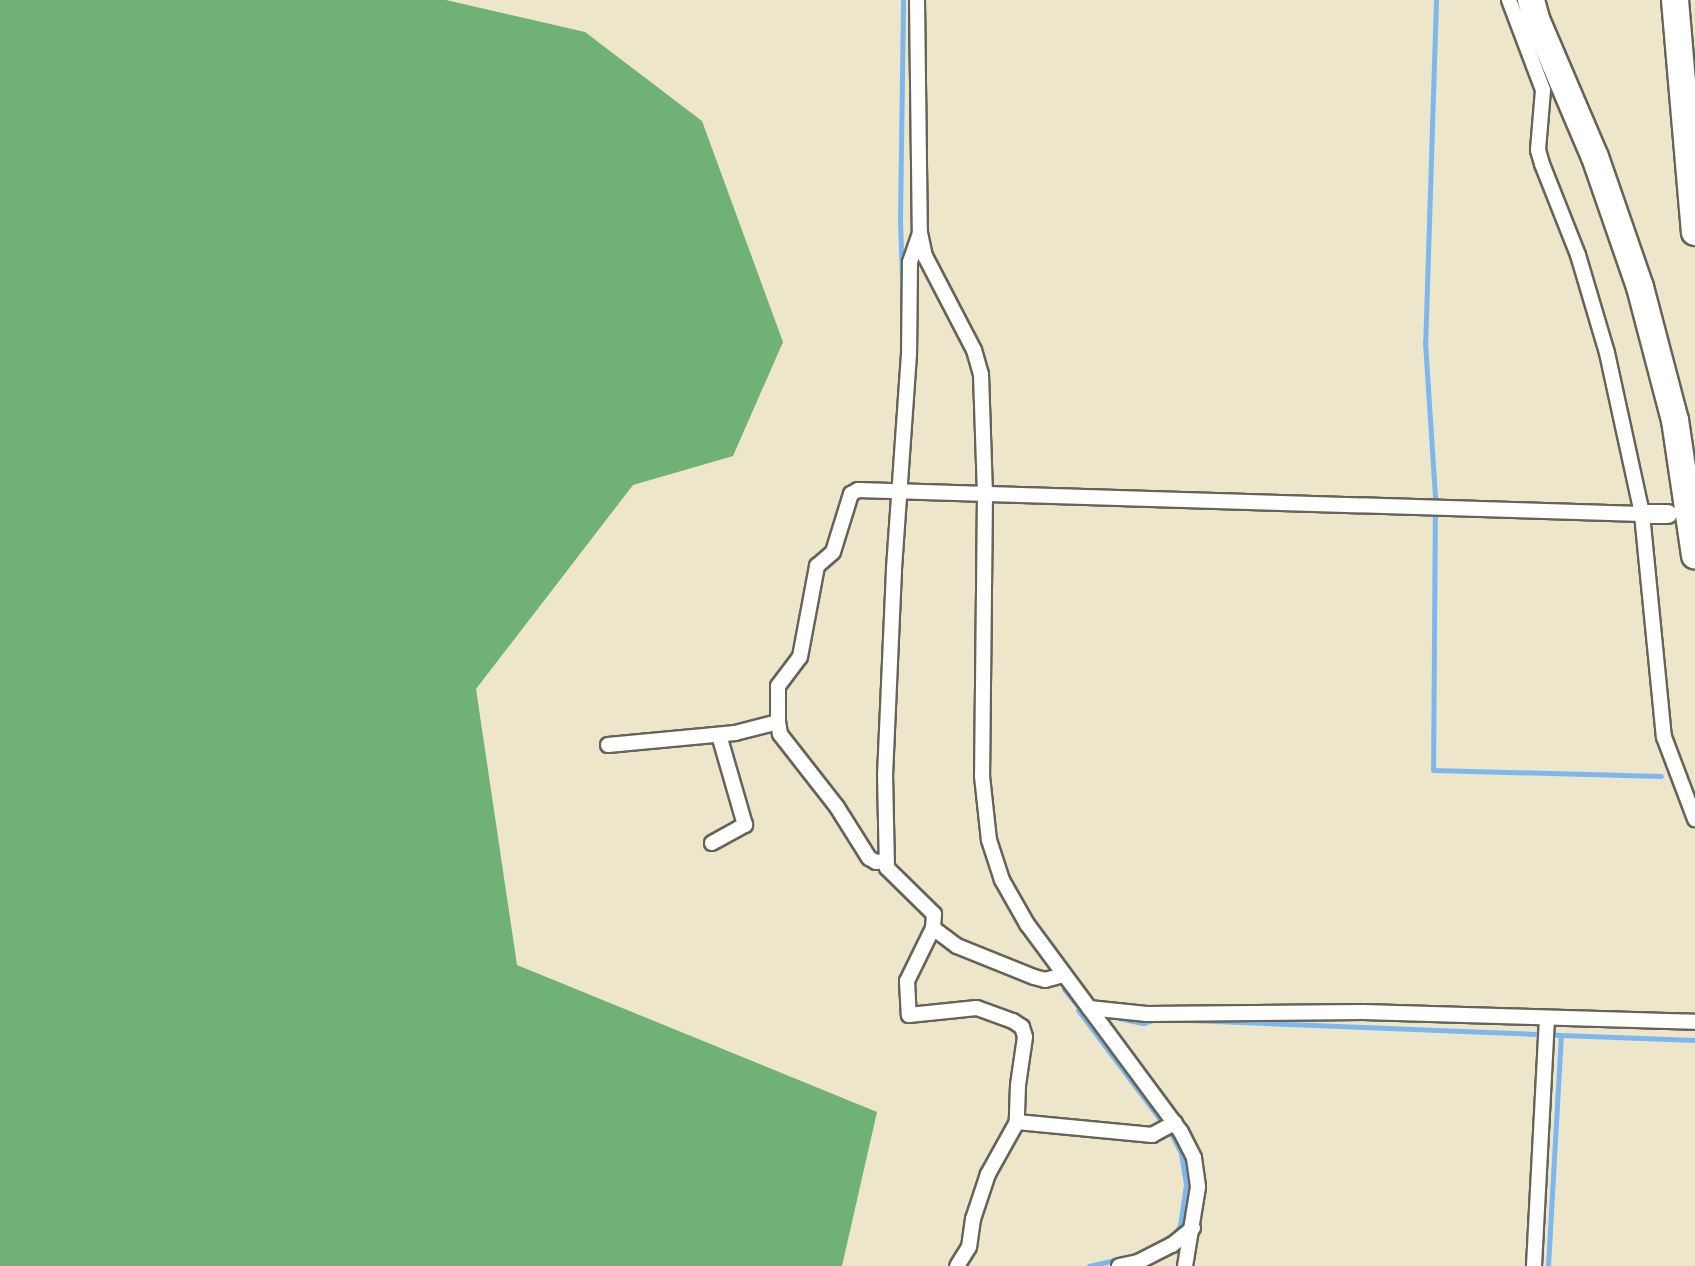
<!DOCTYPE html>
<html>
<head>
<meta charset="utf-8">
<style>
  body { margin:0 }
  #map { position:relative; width:1695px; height:1266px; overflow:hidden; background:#eee6ca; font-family:"IM FELL French Canon",serif }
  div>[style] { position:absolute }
  .forest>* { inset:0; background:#70b275 }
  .stream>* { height:5px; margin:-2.5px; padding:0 2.5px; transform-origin:2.5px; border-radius:2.5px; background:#7eb7ee }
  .roads { filter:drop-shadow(2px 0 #666359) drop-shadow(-2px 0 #666359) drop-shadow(0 2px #666359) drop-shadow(0 -2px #666359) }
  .minor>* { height:14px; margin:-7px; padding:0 7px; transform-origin:7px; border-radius:7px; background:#fff }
  .tertiary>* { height:18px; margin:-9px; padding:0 9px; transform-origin:9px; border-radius:9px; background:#fff }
  .motorway>* { height:26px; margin:-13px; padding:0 13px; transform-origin:13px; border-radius:13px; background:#fff }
  span { translate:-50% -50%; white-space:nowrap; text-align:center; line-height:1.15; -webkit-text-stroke:6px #fff; paint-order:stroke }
</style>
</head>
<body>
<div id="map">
  <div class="forest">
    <i style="clip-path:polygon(0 0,446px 0,585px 32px,702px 121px,783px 342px,733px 456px,633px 485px,476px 689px,517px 965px,877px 1112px,842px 1266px,0 1266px)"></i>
  </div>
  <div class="stream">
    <i style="left:1436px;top:0;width:342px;rotate:91.8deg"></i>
    <i style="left:1425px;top:342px;width:154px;rotate:86.3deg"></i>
    <i style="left:1435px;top:496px;width:274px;rotate:90.4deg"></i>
    <i style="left:1433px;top:770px;width:228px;rotate:1.5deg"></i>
    <i style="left:903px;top:307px;width:88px;rotate:-92deg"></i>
    <i style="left:900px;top:219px;width:219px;rotate:-89.2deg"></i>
    <i style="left:879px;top:824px;width:34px;rotate:88deg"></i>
    <i style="left:1023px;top:966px;width:26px;rotate:18deg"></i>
    <i style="left:1064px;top:989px;width:26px;rotate:51deg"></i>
    <i style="left:1078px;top:1010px;width:156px;rotate:53.1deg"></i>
    <i style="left:1172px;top:1135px;width:20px;rotate:63deg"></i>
    <i style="left:1181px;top:1153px;width:31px;rotate:81deg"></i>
    <i style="left:1186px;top:1184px;width:42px;rotate:98.1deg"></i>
    <i style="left:1180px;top:1226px;width:10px;rotate:127deg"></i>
    <i style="left:1174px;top:1234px;width:26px;rotate:149deg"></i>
    <i style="left:1119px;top:1018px;width:25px;rotate:12deg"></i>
    <i style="left:1143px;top:1023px;width:14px;rotate:-17deg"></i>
    <i style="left:1190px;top:1020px;width:371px;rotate:2.3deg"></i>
    <i style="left:1089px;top:1266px;width:32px;rotate:-13deg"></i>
    <i style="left:1548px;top:1266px;width:231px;rotate:-86.8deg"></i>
    <i style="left:1561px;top:1035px;width:134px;rotate:2.1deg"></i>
  </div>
  <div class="roads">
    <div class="minor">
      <i style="left:917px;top:0;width:233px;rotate:89.3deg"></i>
      <i style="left:920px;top:233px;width:24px;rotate:78deg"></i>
      <i style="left:925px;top:256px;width:106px;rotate:62.5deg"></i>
      <i style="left:974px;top:350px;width:25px;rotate:74deg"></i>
      <i style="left:981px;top:374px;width:120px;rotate:88.1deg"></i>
      <i style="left:985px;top:494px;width:282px;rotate:90.6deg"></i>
      <i style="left:982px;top:776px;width:64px;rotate:83.8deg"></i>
      <i style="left:989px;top:840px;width:42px;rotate:72deg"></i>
      <i style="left:1002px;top:880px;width:51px;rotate:60.4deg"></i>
      <i style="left:1027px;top:924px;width:259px;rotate:53.5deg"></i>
      <i style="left:1181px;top:1132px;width:29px;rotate:63deg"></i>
      <i style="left:1194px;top:1158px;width:29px;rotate:82deg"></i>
      <i style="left:1198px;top:1187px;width:80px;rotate:99.3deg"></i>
      <i style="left:1509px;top:0;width:96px;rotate:69.3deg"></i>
      <i style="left:1543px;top:90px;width:60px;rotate:94.8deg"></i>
      <i style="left:1538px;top:150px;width:15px;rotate:74deg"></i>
      <i style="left:1542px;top:164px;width:98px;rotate:68.4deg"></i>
      <i style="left:1578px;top:255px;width:102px;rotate:73.5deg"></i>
      <i style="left:1607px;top:353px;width:165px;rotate:77.7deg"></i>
      <i style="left:1642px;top:514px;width:224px;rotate:84.4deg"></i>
      <i style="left:1664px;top:737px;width:88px;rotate:69.3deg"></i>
      <i style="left:920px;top:233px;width:31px;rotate:109deg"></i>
      <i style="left:910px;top:262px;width:92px;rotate:90.6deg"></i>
      <i style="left:909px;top:354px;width:217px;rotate:94deg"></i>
      <i style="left:894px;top:570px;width:204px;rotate:92.5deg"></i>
      <i style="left:885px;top:774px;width:94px;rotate:88.8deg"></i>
      <i style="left:887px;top:868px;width:66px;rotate:44.4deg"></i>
      <i style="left:934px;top:914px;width:14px;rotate:94deg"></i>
      <i style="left:933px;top:928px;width:30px;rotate:37deg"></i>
      <i style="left:957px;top:946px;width:83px;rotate:21.9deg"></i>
      <i style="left:1034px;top:977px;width:11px;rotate:15deg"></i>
      <i style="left:1045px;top:980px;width:20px;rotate:-15deg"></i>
      <i style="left:608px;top:745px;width:128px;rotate:-5.4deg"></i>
      <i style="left:735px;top:733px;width:44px;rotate:-14.3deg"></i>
      <i style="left:712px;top:843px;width:38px;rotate:-29deg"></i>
      <i style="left:745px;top:825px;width:94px;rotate:-106.1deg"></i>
      <i style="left:886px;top:861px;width:10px;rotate:174deg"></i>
      <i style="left:876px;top:862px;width:8px;rotate:-150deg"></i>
      <i style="left:869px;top:858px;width:60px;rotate:-122.1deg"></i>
      <i style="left:837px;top:807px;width:93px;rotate:-128deg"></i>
      <i style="left:780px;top:734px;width:12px;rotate:-99deg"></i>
      <i style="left:778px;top:722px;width:36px;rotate:-90deg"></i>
      <i style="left:778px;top:686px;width:36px;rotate:-53deg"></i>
      <i style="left:800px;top:657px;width:93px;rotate:-79.4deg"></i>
      <i style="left:817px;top:566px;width:21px;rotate:-41deg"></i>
      <i style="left:833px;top:552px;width:61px;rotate:-72.8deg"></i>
      <i style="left:851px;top:494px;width:8px;rotate:-30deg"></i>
      <i style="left:858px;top:490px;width:784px;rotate:1.75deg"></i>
      <i style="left:933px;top:928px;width:59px;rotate:116.1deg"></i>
      <i style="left:907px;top:981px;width:34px;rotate:87deg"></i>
      <i style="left:909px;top:1015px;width:68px;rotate:-5.9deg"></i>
      <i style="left:977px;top:1008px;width:38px;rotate:20deg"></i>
      <i style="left:1013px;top:1021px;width:11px;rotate:34deg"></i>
      <i style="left:1022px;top:1027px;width:10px;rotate:73deg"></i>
      <i style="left:1025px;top:1037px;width:49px;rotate:98.3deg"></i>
      <i style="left:1018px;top:1085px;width:37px;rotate:92deg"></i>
      <i style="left:1017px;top:1122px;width:60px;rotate:119.1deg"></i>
      <i style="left:988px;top:1174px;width:47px;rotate:108.4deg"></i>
      <i style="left:973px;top:1219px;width:28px;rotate:98deg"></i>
      <i style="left:969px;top:1247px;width:22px;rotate:122deg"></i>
      <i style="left:1089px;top:1008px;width:58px;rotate:5.9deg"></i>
      <i style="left:1147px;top:1014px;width:216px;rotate:-0.5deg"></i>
      <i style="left:1363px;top:1012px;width:332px;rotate:1.7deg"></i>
      <i style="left:1017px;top:1122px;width:136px;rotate:5.5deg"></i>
      <i style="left:1152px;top:1135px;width:26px;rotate:-28deg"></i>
      <i style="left:1119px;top:1266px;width:19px;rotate:-12deg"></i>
      <i style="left:1138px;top:1262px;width:38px;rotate:-27deg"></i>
      <i style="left:1172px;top:1245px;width:27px;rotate:-39deg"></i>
      <i style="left:1534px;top:1266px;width:247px;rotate:-87deg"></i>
    </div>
    <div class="tertiary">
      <i style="left:1642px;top:514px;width:26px"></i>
    </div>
    <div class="motorway">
      <i style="left:1531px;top:0;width:20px;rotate:75deg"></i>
      <i style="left:1536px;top:19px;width:150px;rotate:66.9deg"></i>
      <i style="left:1595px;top:157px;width:138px;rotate:70.9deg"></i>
      <i style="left:1640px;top:287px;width:138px;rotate:75.3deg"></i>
      <i style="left:1675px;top:420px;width:137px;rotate:81.6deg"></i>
      <i style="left:1675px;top:0;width:233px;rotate:85.1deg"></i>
    </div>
  </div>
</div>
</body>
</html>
